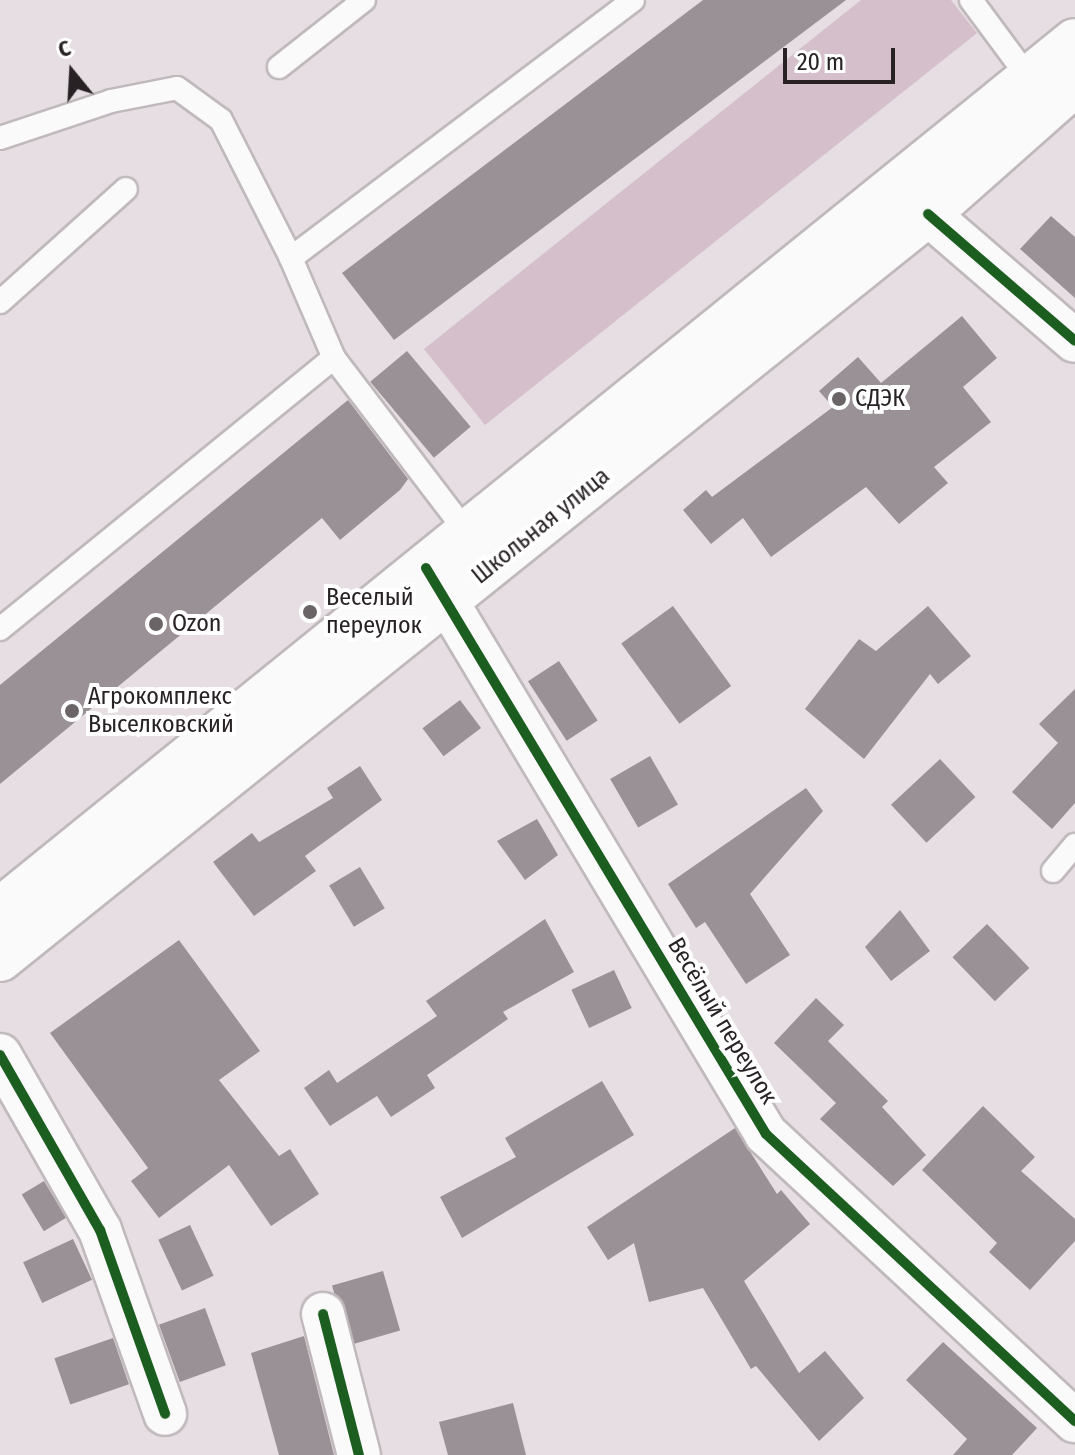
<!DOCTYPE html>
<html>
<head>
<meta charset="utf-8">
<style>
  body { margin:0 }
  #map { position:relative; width:1075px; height:1455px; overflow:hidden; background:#e6dee2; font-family:"Fira Sans Condensed",sans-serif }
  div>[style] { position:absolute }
  .forest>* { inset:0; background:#d4bfca }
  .building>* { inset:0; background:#9a9196; transform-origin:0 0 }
  .roads { filter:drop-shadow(2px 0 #c0b9bc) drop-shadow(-2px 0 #c0b9bc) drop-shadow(0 2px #c0b9bc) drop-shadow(0 -2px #c0b9bc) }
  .service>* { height:22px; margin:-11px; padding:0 11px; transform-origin:11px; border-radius:11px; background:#fbfafb }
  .minor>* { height:42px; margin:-21px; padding:0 21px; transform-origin:21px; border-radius:21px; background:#fbfafb }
  .secondary>* { height:44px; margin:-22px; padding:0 22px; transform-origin:22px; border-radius:22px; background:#fbfafb }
  .cycleway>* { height:10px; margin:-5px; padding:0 5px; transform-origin:5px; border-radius:5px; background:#1b5e20 }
  .dots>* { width:22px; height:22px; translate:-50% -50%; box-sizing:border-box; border:4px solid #fff; border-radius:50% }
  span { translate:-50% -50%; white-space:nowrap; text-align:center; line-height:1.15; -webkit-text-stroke:8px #fff; paint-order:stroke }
  .poi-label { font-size:24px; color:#282225 }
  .left { translate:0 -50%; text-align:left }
  .street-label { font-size:24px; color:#282225 }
  .north { position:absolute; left:32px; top:32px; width:80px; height:80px; -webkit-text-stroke:6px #fff; paint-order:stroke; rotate:342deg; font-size:22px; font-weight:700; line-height:32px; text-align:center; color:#282225 }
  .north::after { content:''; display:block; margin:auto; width:28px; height:36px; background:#282225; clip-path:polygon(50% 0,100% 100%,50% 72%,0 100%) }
  .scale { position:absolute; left:783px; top:48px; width:112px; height:36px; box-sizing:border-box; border:4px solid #282225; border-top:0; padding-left:10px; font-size:24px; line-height:28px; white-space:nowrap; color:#282225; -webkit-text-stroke:6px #fff; paint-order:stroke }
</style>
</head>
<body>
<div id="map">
  <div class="forest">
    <i style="clip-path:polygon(861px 0,951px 0,977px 33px,485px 425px,424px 349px)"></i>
  </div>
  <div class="building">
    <i style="clip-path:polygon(703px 0,846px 0,394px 340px,342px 273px)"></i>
    <i style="clip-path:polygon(1051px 216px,1075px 237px,1075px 298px,1020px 249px)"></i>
    <i style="clip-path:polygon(962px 316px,997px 358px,963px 387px,991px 422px,934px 467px,948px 483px,899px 524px,866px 487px,771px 557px,743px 518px,711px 544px,683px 510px,706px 490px,712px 497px,833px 407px,819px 391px,858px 357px,881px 383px)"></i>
    <i style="left:407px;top:351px;width:99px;height:48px;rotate:50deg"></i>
    <i style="clip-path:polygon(348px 400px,408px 479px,400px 490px,340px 540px,322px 518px,0 784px,0 685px)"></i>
    <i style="left:673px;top:606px;width:99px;height:64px;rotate:54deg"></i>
    <i style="clip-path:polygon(928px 606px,971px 656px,938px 684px,930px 674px,864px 759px,805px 709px,859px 639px,876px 651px)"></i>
    <i style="left:559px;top:661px;width:71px;height:37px;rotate:57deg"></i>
    <i style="clip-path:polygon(1075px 689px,1075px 803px,1052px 829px,1012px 792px,1058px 743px,1039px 724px)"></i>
    <i style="left:460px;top:700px;width:35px;height:47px;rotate:53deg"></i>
    <i style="left:650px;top:756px;width:56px;height:46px;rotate:60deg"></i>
    <i style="left:940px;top:759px;width:52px;height:67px;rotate:47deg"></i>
    <i style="clip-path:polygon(360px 766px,382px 800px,305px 856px,316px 871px,254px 916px,213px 862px,252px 833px,259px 842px,333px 798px,327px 788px)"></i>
    <i style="clip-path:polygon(806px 788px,823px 811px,750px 894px,790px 955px,746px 984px,705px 922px,696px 928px,668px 884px)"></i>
    <i style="clip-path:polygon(537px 819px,558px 855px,525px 880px,497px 841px)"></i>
    <i style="left:360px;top:867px;width:48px;height:36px;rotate:59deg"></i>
    <i style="clip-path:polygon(900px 910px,930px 951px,891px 981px,865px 947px)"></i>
    <i style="clip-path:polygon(545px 919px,574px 972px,503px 1012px,508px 1019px,427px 1075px,435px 1088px,391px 1117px,377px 1096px,330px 1126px,304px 1088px,329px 1070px,337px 1083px,437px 1016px,426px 1001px)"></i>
    <i style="left:987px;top:924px;width:61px;height:48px;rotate:46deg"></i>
    <i style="clip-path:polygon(179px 940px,260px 1051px,219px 1080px,279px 1156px,290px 1149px,319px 1194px,271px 1226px,229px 1165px,159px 1218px,131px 1181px,148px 1168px,50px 1033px)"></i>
    <i style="left:614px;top:970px;width:42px;height:47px;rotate:65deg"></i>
    <i style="clip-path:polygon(816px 998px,844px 1025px,828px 1041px,888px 1101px,882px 1107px,926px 1155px,893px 1186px,820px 1119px,836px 1103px,774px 1043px)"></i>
    <i style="clip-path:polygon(602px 1081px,634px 1135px,462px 1238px,440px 1197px,516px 1157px,505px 1138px)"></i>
    <i style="clip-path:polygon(983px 1106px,1035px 1157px,1021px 1171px,1075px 1219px,1075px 1241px,1030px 1290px,989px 1252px,997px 1243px,922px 1170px)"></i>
    <i style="clip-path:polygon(735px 1128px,777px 1194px,781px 1190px,810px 1224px,744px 1281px,799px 1373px,825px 1351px,864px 1398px,819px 1441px,756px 1366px,751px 1369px,703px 1288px,649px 1302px,634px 1243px,608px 1260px,587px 1227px)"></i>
    <i style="left:44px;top:1181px;width:43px;height:26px;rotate:59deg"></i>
    <i style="left:190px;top:1225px;width:56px;height:35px;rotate:65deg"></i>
    <i style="left:73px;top:1239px;width:45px;height:55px;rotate:65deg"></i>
    <i style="left:383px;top:1271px;width:62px;height:53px;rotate:74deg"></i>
    <i style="left:205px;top:1308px;width:61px;height:49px;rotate:70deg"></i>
    <i style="clip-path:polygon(304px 1336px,334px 1455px,279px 1455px,251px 1353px)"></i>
    <i style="left:113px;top:1338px;width:49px;height:62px;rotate:71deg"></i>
    <i style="clip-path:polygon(943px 1342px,1037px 1428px,1012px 1455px,953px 1455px,967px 1439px,906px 1380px)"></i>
    <i style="clip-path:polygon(513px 1403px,526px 1455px,448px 1455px,439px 1422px)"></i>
  </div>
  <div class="roads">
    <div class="service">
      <i style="left:971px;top:0;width:101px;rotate:53.5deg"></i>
      <i style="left:279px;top:67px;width:108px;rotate:-38.2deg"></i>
      <i style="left:0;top:138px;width:117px;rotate:-18.4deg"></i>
      <i style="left:111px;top:101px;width:67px;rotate:-11.1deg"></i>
      <i style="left:177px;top:88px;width:54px;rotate:36deg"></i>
      <i style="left:221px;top:120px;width:155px;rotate:63.1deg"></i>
      <i style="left:0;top:302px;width:169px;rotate:-41.9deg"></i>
      <i style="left:471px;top:538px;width:226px;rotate:-127.3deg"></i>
      <i style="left:334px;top:358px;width:109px;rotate:-113.3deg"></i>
      <i style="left:291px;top:258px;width:428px;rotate:-37deg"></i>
      <i style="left:0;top:629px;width:430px;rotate:-39.1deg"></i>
      <i style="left:1053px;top:871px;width:34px;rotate:-50deg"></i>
    </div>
    <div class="minor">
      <i style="left:928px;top:214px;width:194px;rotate:40.8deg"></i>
      <i style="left:428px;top:570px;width:658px;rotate:59.07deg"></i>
      <i style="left:766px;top:1134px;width:422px;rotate:42.9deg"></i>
      <i style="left:0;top:1055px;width:202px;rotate:60.3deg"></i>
      <i style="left:100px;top:1230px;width:195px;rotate:70.5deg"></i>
      <i style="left:323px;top:1314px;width:146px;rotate:75.7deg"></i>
    </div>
    <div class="secondary">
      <i style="left:0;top:910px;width:1382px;rotate:-38.95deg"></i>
      <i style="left:0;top:959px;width:1190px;rotate:-38.76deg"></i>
      <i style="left:928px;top:214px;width:196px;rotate:-41.5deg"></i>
    </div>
  </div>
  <div class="cycleway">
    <i style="left:928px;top:214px;width:194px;rotate:40.8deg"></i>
    <i style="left:426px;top:568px;width:660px;rotate:59.01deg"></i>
    <i style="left:766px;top:1134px;width:422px;rotate:42.9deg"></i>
    <i style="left:0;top:1055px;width:202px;rotate:60.3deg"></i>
    <i style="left:100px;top:1230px;width:195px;rotate:70.5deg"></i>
    <i style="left:323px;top:1314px;width:146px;rotate:75.7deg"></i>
  </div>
  <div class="dots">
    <i style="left:839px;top:399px;background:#6a6467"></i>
    <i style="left:310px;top:612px;background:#6a6467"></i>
    <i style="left:156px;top:624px;background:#6a6467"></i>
    <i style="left:72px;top:711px;background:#6a6467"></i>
  </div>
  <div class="poi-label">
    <span class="left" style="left:855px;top:399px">СДЭК</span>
    <span class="left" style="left:326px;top:612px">Веселый<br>переулок</span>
    <span class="left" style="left:172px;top:624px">Ozon</span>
    <span class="left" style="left:88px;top:711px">Агрокомплекс<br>Выселковский</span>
  </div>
  <div class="street-label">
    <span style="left:541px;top:526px;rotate:-39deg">Школьная улица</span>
    <span style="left:722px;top:1021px;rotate:59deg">Весёлый переулок</span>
  </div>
  <div class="north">С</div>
  <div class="scale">20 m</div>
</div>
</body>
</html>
